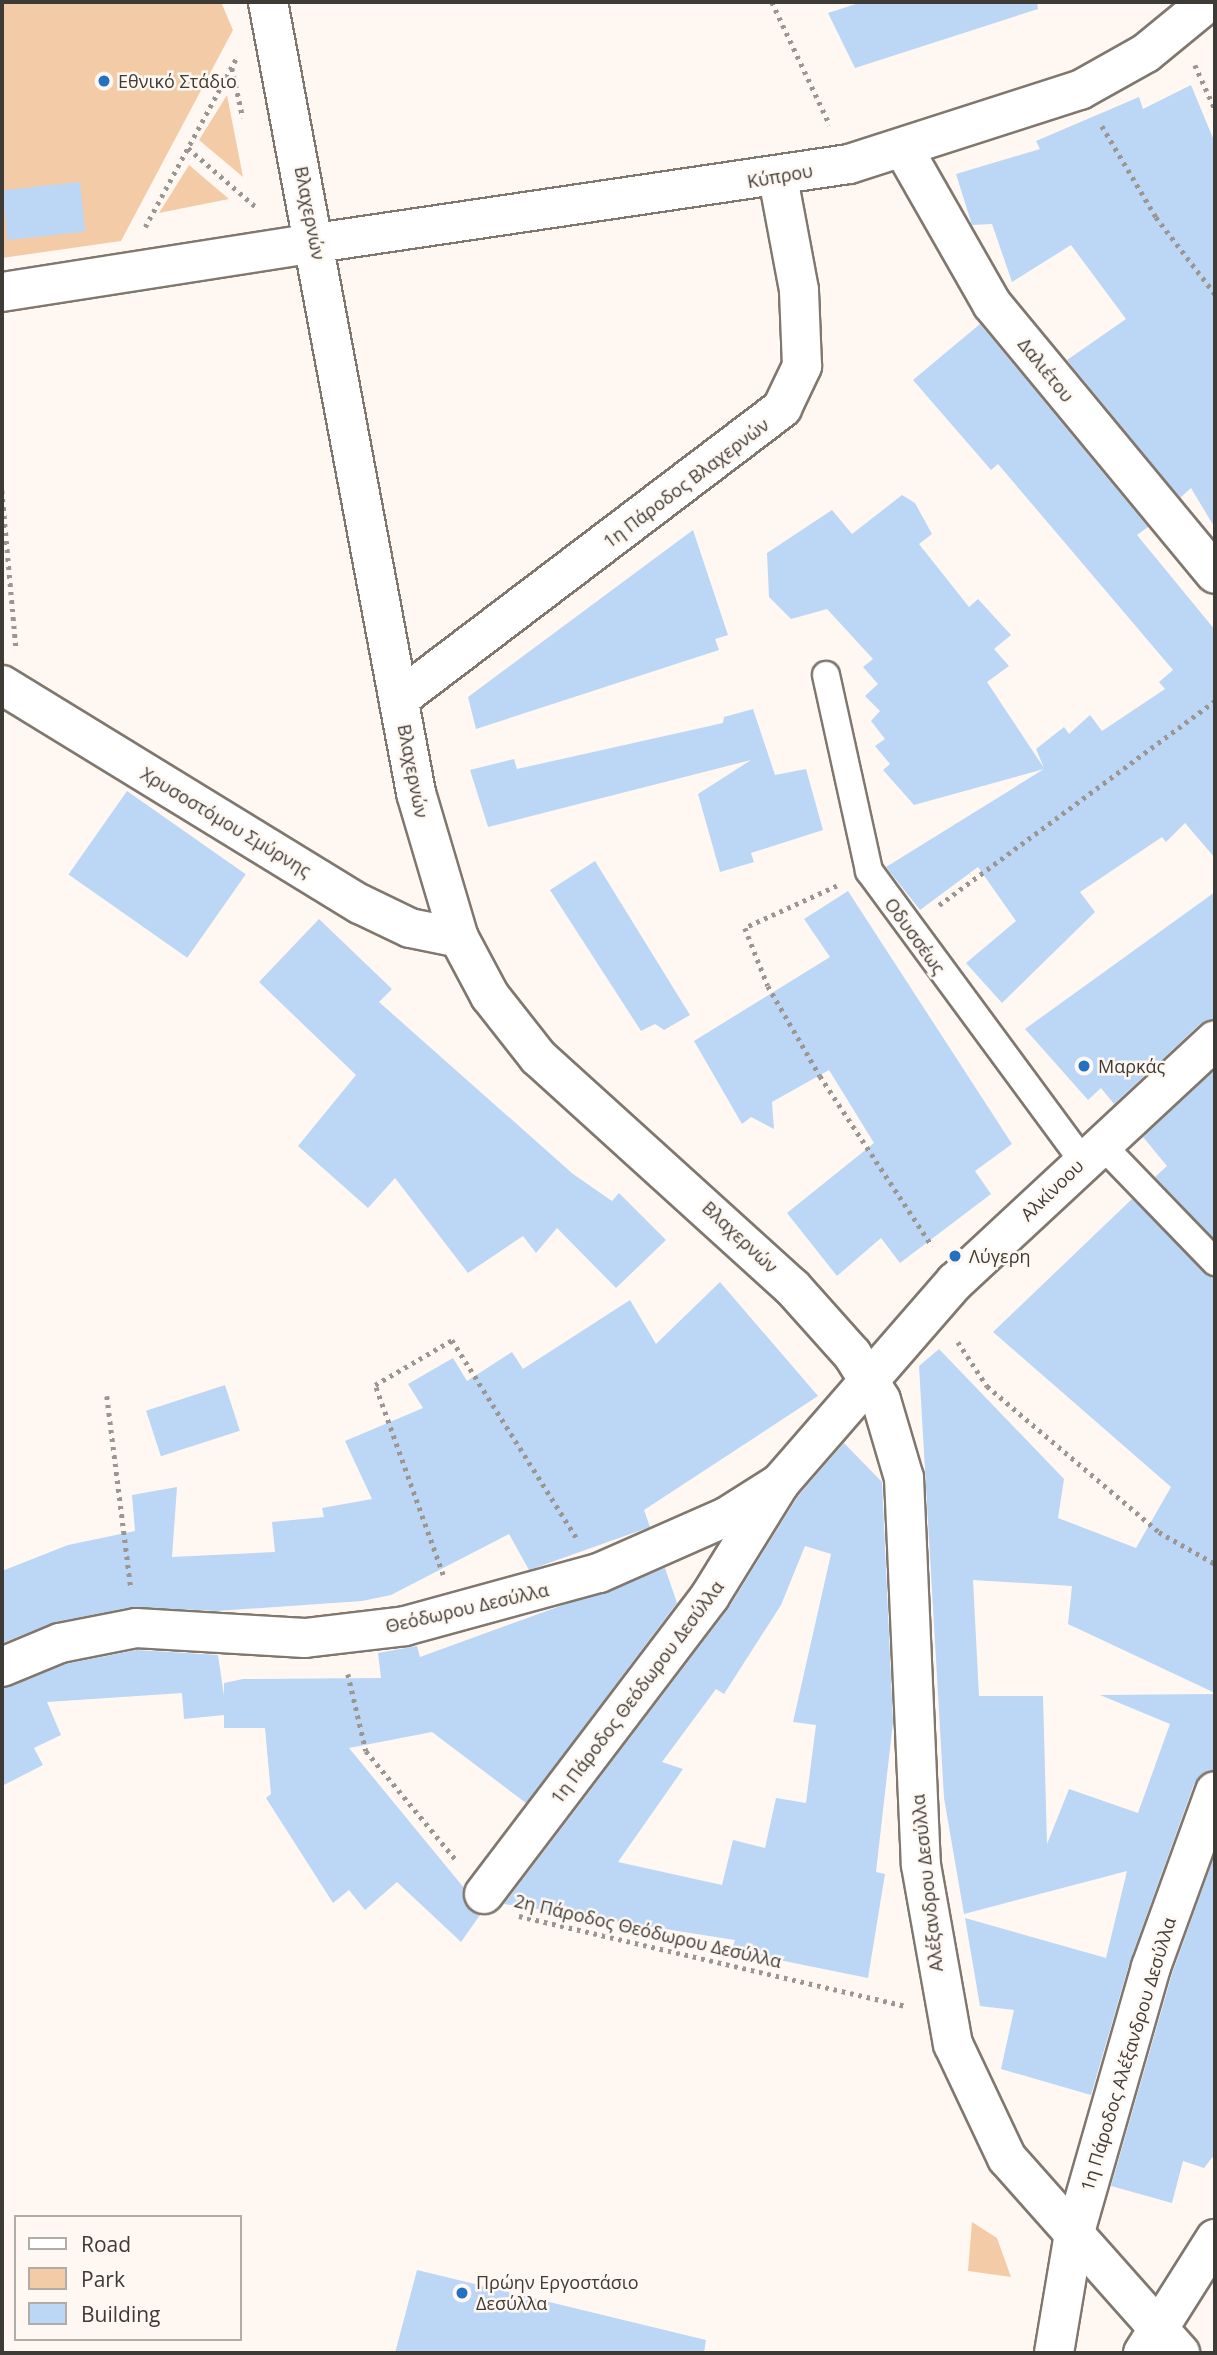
<!DOCTYPE html>
<html>
<head>
<meta charset="utf-8">
<style>
  body { margin:0 }
  #map { position:relative; width:1217px; height:2355px; overflow:hidden; background:#fff8f2; font-family:"Open Sans",sans-serif }
  div>[style] { position:absolute }
  .green>* { inset:0; background:#f3cca7 }
  .building>* { inset:0; background:#bcd6f5; transform-origin:0 0 }
  .path>* { height:4.5px; margin-top:-2.25px; transform-origin:0; background:repeating-linear-gradient(90deg,#9b9691 0 3.5px,transparent 0 8.5px) }
  .roads { filter:drop-shadow(2px 0 #80776e) drop-shadow(-2px 0 #80776e) drop-shadow(0 2px #80776e) drop-shadow(0 -2px #80776e) }
  .service>* { height:26px; margin:-13px; padding:0 13px; transform-origin:13px; border-radius:13px; background:#fff }
  .pedestrian>* { height:38px; margin:-19px; padding:0 19px; transform-origin:19px; border-radius:19px; background:#fff }
  .minor>* { height:38px; margin:-19px; padding:0 19px; transform-origin:19px; border-radius:19px; background:#fff }
  .tertiary>* { height:38px; margin:-19px; padding:0 19px; transform-origin:19px; border-radius:19px; background:#fff }
  .secondary>* { height:38px; margin:-19px; padding:0 19px; transform-origin:19px; border-radius:19px; background:#fff }
  .dots>* { width:19px; height:19px; translate:-50% -50%; box-sizing:border-box; border:4px solid #fff8f2; border-radius:50% }
  span { translate:-50% -50%; white-space:nowrap; text-align:center; line-height:1.15; -webkit-text-stroke:5px #fff8f2; paint-order:stroke }
  .poi-label { font-size:18px; color:#3e3a36 }
  .left { translate:0 -50%; text-align:left }
  .street-label { font-size:18px; color:#3e3a36 }
  .frame { position:absolute; inset:0; border:4px solid #3e3a36; pointer-events:none }
  .legend { position:absolute; left:14px; top:2215px; width:228px; height:126px; box-sizing:border-box; background:#fff8f2; border:2px solid #b2aca7; margin:0; padding:9px 12px; list-style:none; font-size:21px; color:#3e3a36 }
  .legend li { display:flex; align-items:center; gap:14px; height:35px }
  .legend b { width:35px; border:2px solid #b2aca7 }
</style>
</head>
<body>
<div id="map">
  <div class="green">
    <i style="clip-path:polygon(2px 2px,221px 2px,233px 30px,121px 241px,2px 258px)"></i>
    <i style="clip-path:polygon(227px 95px,243px 177px,199px 140px)"></i>
    <i style="clip-path:polygon(189px 165px,229px 199px,159px 213px)"></i>
    <i style="clip-path:polygon(972px 2222px,997px 2238px,1011px 2277px,968px 2271px)"></i>
  </div>
  <div class="building">
    <i style="clip-path:polygon(862px 2px,1037px 2px,1038px 9px,855px 68px,828px 13px)"></i>
    <i style="clip-path:polygon(1191px 85px,1215px 143px,1215px 528px,1191px 488px,1180px 498px,1067px 360px,1126px 319px,1071px 245px,1012px 282px,992px 224px,972px 225px,956px 174px,1040px 149px,1036px 141px,1139px 97px,1143px 109px)"></i>
    <i style="left:80px;top:182px;width:50px;height:78px;rotate:84deg"></i>
    <i style="clip-path:polygon(980px 324px,1148px 527px,1137px 535px,1215px 630px,1215px 858px,1185px 823px,1166px 842px,1162px 837px,1080px 892px,1095px 912px,1002px 1003px,966px 963px,1016px 921px,978px 867px,920px 910px,886px 867px,1044px 769px,914px 805px,883px 770px,890px 764px,875px 746px,885px 739px,871px 721px,880px 711px,865px 696px,878px 684px,863px 667px,873px 659px,827px 609px,791px 619px,769px 597px,767px 553px,832px 510px,852px 534px,902px 495px,915px 503px,932px 534px,919px 544px,969px 607px,978px 599px,1011px 635px,994px 649px,1009px 666px,987px 682px,1044px 768px,1036px 749px,1064px 727px,1069px 734px,1090px 715px,1102px 731px,1165px 689px,1159px 682px,1173px 670px,998px 464px,991px 470px,913px 380px)"></i>
    <i style="clip-path:polygon(693px 530px,728px 635px,715px 639px,719px 650px,476px 729px,468px 697px)"></i>
    <i style="clip-path:polygon(753px 709px,775px 775px,806px 769px,823px 830px,751px 853px,754px 862px,720px 872px,698px 794px,751px 760px,488px 827px,470px 770px,514px 759px,517px 769px,723px 723px,724px 717px)"></i>
    <i style="left:127px;top:791px;width:145px;height:102px;rotate:35deg"></i>
    <i style="clip-path:polygon(595px 861px,690px 1015px,664px 1030px,655px 1024px,641px 1031px,550px 890px)"></i>
    <i style="clip-path:polygon(848px 891px,1012px 1144px,975px 1171px,991px 1194px,900px 1263px,881px 1238px,837px 1276px,787px 1213px,874px 1143px,829px 1070px,772px 1102px,774px 1129px,751px 1117px,742px 1124px,694px 1041px,830px 957px,804px 919px)"></i>
    <i style="clip-path:polygon(1215px 892px,1215px 1019px,1200px 1024px,1114px 1104px,1101px 1088px,1088px 1100px,1025px 1029px)"></i>
    <i style="clip-path:polygon(319px 919px,392px 989px,379px 1002px,573px 1174px,612px 1201px,619px 1193px,666px 1240px,616px 1288px,557px 1228px,536px 1253px,523px 1236px,468px 1273px,395px 1178px,368px 1208px,298px 1146px,356px 1075px,259px 982px)"></i>
    <i style="clip-path:polygon(1215px 1070px,1215px 1240px,1155px 1177px,1167px 1166px,1143px 1137px)"></i>
    <i style="clip-path:polygon(1132px 1199px,1215px 1277px,1215px 1693px,1068px 1624px,1072px 1586px,973px 1580px,979px 1696px,1043px 1696px,1047px 1844px,1069px 1789px,1138px 1813px,1170px 1724px,1100px 1695px,1215px 1694px,1215px 1770px,1194px 1784px,1130px 1961px,1091px 2095px,1001px 2069px,1014px 2010px,980px 2006px,965px 1918px,1106px 1958px,1127px 1871px,964px 1914px,944px 1798px,919px 1366px,939px 1349px,1064px 1479px,1058px 1518px,1136px 1548px,1171px 1487px,993px 1332px)"></i>
    <i style="clip-path:polygon(720px 1282px,818px 1396px,644px 1510px,650px 1527px,529px 1570px,509px 1534px,391px 1595px,362px 1601px,217px 1611px,132px 1607px,56px 1622px,2px 1643px,2px 1571px,68px 1545px,135px 1531px,132px 1495px,177px 1487px,172px 1557px,275px 1552px,272px 1522px,324px 1517px,322px 1508px,372px 1499px,345px 1441px,423px 1408px,408px 1384px,453px 1358px,467px 1381px,512px 1352px,523px 1369px,630px 1300px,656px 1344px)"></i>
    <i style="left:225px;top:1385px;width:48px;height:83px;rotate:72deg"></i>
    <i style="clip-path:polygon(evenodd,844px 1443px,882px 1482px,893px 1722px,876px 1872px,885px 1874px,868px 1978px,760px 1956px,733px 1946px,735px 1940px,504px 1904px,728px 1609px,798px 1496px,844px 1443px,805px 1546px,831px 1554px,793px 1722px,816px 1725px,806px 1803px,776px 1798px,765px 1848px,733px 1840px,722px 1885px,618px 1862px,683px 1769px,662px 1762px,716px 1689px,724px 1694px,781px 1605px,805px 1546px)"></i>
    <i style="clip-path:polygon(665px 1568px,677px 1603px,526px 1803px,432px 1732px,349px 1748px,464px 1888px,470px 1911px,480px 1915px,461px 1942px,397px 1882px,365px 1910px,349px 1890px,333px 1903px,266px 1798px,271px 1794px,265px 1728px,224px 1728px,224px 1715px,184px 1719px,182px 1693px,47px 1702px,61px 1735px,34px 1748px,43px 1765px,2px 1786px,2px 1688px,66px 1664px,137px 1650px,218px 1655px,224px 1696px,224px 1683px,243px 1679px,381px 1678px,378px 1653px,417px 1646px,420px 1657px)"></i>
    <i style="clip-path:polygon(1215px 1854px,1215px 2154px,1204px 2168px,1183px 2161px,1172px 2203px,1111px 2186px,1172px 1974px)"></i>
    <i style="clip-path:polygon(417px 2270px,706px 2340px,704px 2353px,395px 2353px)"></i>
  </div>
  <div class="path">
    <i style="left:772px;top:2px;width:136px;rotate:64.8deg"></i>
    <i style="left:1195px;top:65px;width:48px;rotate:65.6deg"></i>
    <i style="left:232px;top:68px;width:51px;rotate:77.6deg"></i>
    <i style="left:1102px;top:126px;width:106px;rotate:59.3deg"></i>
    <i style="left:1156px;top:217px;width:97px;rotate:52.5deg"></i>
    <i style="left:188px;top:148px;width:90px;rotate:40.9deg"></i>
    <i style="left:145px;top:227px;width:191px;rotate:-61.6deg"></i>
    <i style="left:2px;top:490px;width:157px;rotate:84.9deg"></i>
    <i style="left:837px;top:886px;width:101px;rotate:155.5deg"></i>
    <i style="left:745px;top:928px;width:62px;rotate:68.4deg"></i>
    <i style="left:768px;top:986px;width:104px;rotate:60deg"></i>
    <i style="left:820px;top:1076px;width:204px;rotate:56.6deg"></i>
    <i style="left:939px;top:905px;width:343px;rotate:-36.5deg"></i>
    <i style="left:958px;top:1342px;width:53px;rotate:56.6deg"></i>
    <i style="left:987px;top:1386px;width:226px;rotate:40.3deg"></i>
    <i style="left:1159px;top:1532px;width:64px;rotate:29.7deg"></i>
    <i style="left:107px;top:1396px;width:193px;rotate:82.9deg"></i>
    <i style="left:443px;top:1575px;width:202px;rotate:-109.7deg"></i>
    <i style="left:375px;top:1385px;width:89px;rotate:-30.3deg"></i>
    <i style="left:452px;top:1340px;width:233px;rotate:57.8deg"></i>
    <i style="left:348px;top:1674px;width:79px;rotate:76.8deg"></i>
    <i style="left:366px;top:1751px;width:143px;rotate:50.4deg"></i>
    <i style="left:519px;top:1916px;width:396px;rotate:13.1deg"></i>
  </div>
  <div class="roads">
    <div class="service">
      <i style="left:826px;top:675px;width:201px;rotate:77.6deg"></i>
      <i style="left:869px;top:871px;width:360px;rotate:53.6deg"></i>
      <i style="left:1101px;top:1144px;width:164px;rotate:46deg"></i>
    </div>
    <div class="pedestrian">
      <i style="left:1073px;top:2239px;width:283px;rotate:-74deg"></i>
      <i style="left:1151px;top:1967px;width:187px;rotate:-70deg"></i>
    </div>
    <div class="minor">
      <i style="left:903px;top:148px;width:180px;rotate:60.3deg"></i>
      <i style="left:992px;top:304px;width:350px;rotate:50.4deg"></i>
      <i style="left:2px;top:292px;width:318px;rotate:-8.9deg"></i>
      <i style="left:2px;top:685px;width:420px;rotate:31.5deg"></i>
      <i style="left:360px;top:904px;width:55px;rotate:25.6deg"></i>
      <i style="left:410px;top:928px;width:50px;rotate:11.5deg"></i>
      <i style="left:399px;top:699px;width:481px;rotate:-37.2deg"></i>
      <i style="left:782px;top:408px;width:47px;rotate:-64.5deg"></i>
      <i style="left:802px;top:366px;width:76px;rotate:-92.3deg"></i>
      <i style="left:799px;top:290px;width:114px;rotate:-100.6deg"></i>
      <i style="left:484px;top:1894px;width:374px;rotate:-52.8deg"></i>
      <i style="left:710px;top:1596px;width:133px;rotate:-58.2deg"></i>
    </div>
    <div class="tertiary">
      <i style="left:316px;top:243px;width:539px;rotate:-8.43deg"></i>
      <i style="left:849px;top:164px;width:243px;rotate:-17.8deg"></i>
      <i style="left:1080px;top:90px;width:76px;rotate:-29.3deg"></i>
      <i style="left:1146px;top:53px;width:80px;rotate:-39.4deg"></i>
      <i style="left:2px;top:1667px;width:63px;rotate:-22.5deg"></i>
      <i style="left:60px;top:1643px;width:77px;rotate:-11.2deg"></i>
      <i style="left:136px;top:1628px;width:169px;rotate:3.4deg"></i>
      <i style="left:305px;top:1638px;width:101px;rotate:-6.8deg"></i>
      <i style="left:405px;top:1626px;width:201px;rotate:-15.3deg"></i>
      <i style="left:599px;top:1573px;width:139px;rotate:-23.8deg"></i>
      <i style="left:726px;top:1517px;width:64px;rotate:-32.2deg"></i>
      <i style="left:780px;top:1483px;width:267px;rotate:-49deg"></i>
      <i style="left:955px;top:1282px;width:355px;rotate:-42.9deg"></i>
      <i style="left:1054px;top:2353px;width:116px;rotate:-80.5deg"></i>
      <i style="left:1143px;top:2353px;width:135px;rotate:-57.7deg"></i>
    </div>
    <div class="secondary">
      <i style="left:268px;top:2px;width:805px;rotate:79.4deg"></i>
      <i style="left:416px;top:793px;width:151px;rotate:73.5deg"></i>
      <i style="left:459px;top:938px;width:66px;rotate:61.9deg"></i>
      <i style="left:490px;top:996px;width:78px;rotate:51.8deg"></i>
      <i style="left:538px;top:1057px;width:343px;rotate:42.2deg"></i>
      <i style="left:792px;top:1287px;width:90px;rotate:48.2deg"></i>
      <i style="left:852px;top:1354px;width:54px;rotate:57.8deg"></i>
      <i style="left:881px;top:1400px;width:81px;rotate:73.6deg"></i>
      <i style="left:904px;top:1478px;width:387px;rotate:87.5deg"></i>
      <i style="left:921px;top:1865px;width:182px;rotate:79.9deg"></i>
      <i style="left:953px;top:2044px;width:126px;rotate:64.7deg"></i>
      <i style="left:1007px;top:2158px;width:261px;rotate:48.4deg"></i>
    </div>
  </div>
  <div class="dots">
    <i style="left:104px;top:81px;background:#2571c1"></i>
    <i style="left:1084px;top:1066px;background:#2571c1"></i>
    <i style="left:955px;top:1256px;background:#2571c1"></i>
    <i style="left:462px;top:2293px;background:#2571c1"></i>
  </div>
  <div class="poi-label">
    <span class="left" style="left:118px;top:81px">Εθνικό Στάδιο</span>
    <span class="left" style="left:1098px;top:1066px">Μαρκάς</span>
    <span class="left" style="left:969px;top:1256px">Λύγερη</span>
    <span class="left" style="left:476px;top:2293px">Πρώην Εργοστάσιο<br>Δεσύλλα</span>
  </div>
  <div class="street-label">
    <span style="left:780px;top:176px;rotate:-10deg">Κύπρου</span>
    <span style="left:310px;top:213px;rotate:79deg">Βλαχερνών</span>
    <span style="left:1046px;top:370px;rotate:51deg">Δαλιέτου</span>
    <span style="left:686px;top:483px;rotate:-37deg">1η Πάροδος Βλαχερνών</span>
    <span style="left:413px;top:771px;rotate:79deg">Βλαχερνών</span>
    <span style="left:226px;top:822px;rotate:31deg">Χρυσοστόμου Σμύρνης</span>
    <span style="left:915px;top:936px;rotate:54deg">Οδυσσέως</span>
    <span style="left:1052px;top:1190px;rotate:-44deg">Αλκίνοου</span>
    <span style="left:740px;top:1237px;rotate:43deg">Βλαχερνών</span>
    <span style="left:467px;top:1608px;rotate:-13deg">Θεόδωρου Δεσύλλα</span>
    <span style="left:637px;top:1692px;rotate:-53deg">1η Πάροδος Θεόδωρου Δεσύλλα</span>
    <span style="left:927px;top:1883px;rotate:-96deg">Αλέξανδρου Δεσύλλα</span>
    <span style="left:648px;top:1931px;rotate:13deg">2η Πάροδος Θεόδωρου Δεσύλλα</span>
    <span style="left:1128px;top:2054px;rotate:-73deg">1η Πάροδος Αλέξανδρου Δεσύλλα</span>
  </div>
  <div class="frame"></div>
  <ul class="legend">
  <li><b style="height:9px;background:#fff"></b>Road</li>
  <li><b style="height:19px;background:#f3cca7"></b>Park</li>
  <li><b style="height:19px;background:#bcd6f5"></b>Building</li>
  </ul>
</div>
</body>
</html>
